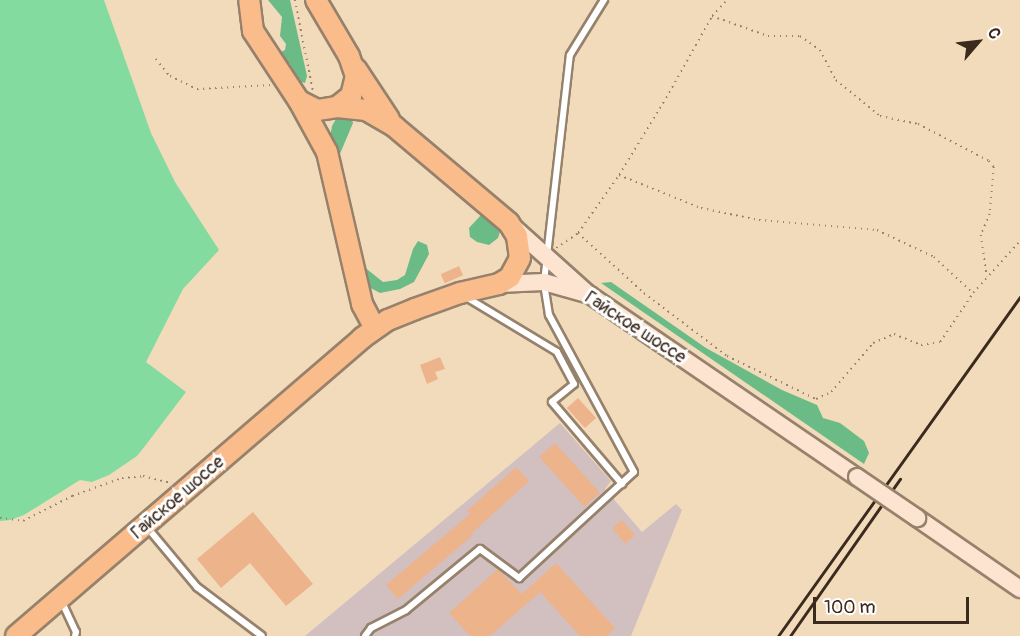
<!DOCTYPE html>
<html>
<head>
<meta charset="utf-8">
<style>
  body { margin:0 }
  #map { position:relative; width:1020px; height:636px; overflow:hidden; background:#f2dbbb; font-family:Pangolin,sans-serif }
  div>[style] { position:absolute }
  .industrial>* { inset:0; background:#d2bfbf }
  .green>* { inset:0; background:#83dba0 }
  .forest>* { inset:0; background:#6abb86 }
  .building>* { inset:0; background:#edb38a; transform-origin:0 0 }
  .path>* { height:1.5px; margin-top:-0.75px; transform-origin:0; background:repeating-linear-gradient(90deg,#96826c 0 1.5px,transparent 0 6px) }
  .roads { filter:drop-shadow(2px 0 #96826c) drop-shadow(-2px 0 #96826c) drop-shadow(0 2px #96826c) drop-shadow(0 -2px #96826c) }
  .service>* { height:6px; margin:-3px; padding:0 3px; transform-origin:3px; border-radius:3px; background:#fff }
  .secondary>* { height:16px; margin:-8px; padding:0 8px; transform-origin:8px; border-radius:8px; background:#fde4d1 }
  .primary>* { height:20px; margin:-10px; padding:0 10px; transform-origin:10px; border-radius:10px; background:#fabc8b }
  .rail>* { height:3px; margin:-1.5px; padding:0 1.5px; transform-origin:1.5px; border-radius:1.5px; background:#3b2a1e }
  .bridges { filter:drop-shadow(2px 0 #96826c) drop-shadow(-2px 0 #96826c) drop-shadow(0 2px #96826c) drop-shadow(0 -2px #96826c) }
  .secondary-bridge>* { height:16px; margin:-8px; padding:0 8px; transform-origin:8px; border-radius:8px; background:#fde4d1 }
  span { translate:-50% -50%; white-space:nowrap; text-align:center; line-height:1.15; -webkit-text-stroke:6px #fff; paint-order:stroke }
  .street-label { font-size:18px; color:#3b2a1e }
  .north { position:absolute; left:948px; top:12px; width:60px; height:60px; -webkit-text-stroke:4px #fff; paint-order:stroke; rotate:62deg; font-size:16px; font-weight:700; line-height:24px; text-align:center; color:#3b2a1e }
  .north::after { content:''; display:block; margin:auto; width:21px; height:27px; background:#3b2a1e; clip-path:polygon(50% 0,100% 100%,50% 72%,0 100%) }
  .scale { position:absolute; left:813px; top:597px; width:156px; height:27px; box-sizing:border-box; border:3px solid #3b2a1e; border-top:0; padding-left:8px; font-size:18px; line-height:21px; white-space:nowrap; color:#3b2a1e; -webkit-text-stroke:4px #fff; paint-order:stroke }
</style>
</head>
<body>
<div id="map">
  <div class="industrial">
    <i style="clip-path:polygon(560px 423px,611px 481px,605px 489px,642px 532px,676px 504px,682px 510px,631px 636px,305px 636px)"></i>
  </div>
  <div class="green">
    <i style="clip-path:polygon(0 0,104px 0,151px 133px,175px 182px,219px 250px,183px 289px,146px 362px,186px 392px,145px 446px,137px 456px,109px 475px,92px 482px,80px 480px,24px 515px,10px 520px,0 521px)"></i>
  </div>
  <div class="forest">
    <i style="clip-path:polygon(268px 0,290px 0,307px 76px,305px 83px,298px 81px,290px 64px,282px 59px,279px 53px,285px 50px,286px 44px,280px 36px,282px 17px)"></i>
    <i style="clip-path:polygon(351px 114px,353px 123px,339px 156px,334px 158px,330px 138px,332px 126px,336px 119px)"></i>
    <i style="clip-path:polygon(481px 215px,489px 216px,502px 225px,498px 238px,489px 245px,477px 242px,470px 237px,469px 228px)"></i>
    <i style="clip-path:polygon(418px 241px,427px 245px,429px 254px,414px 282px,400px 289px,380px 293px,365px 285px,358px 262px,383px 282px,397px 280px,405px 275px,413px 249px)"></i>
    <i style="clip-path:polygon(611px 282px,706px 348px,782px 390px,817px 405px,823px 418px,840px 423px,864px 441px,869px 453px,864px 464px,601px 283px)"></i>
  </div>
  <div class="building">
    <i style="left:459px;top:266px;width:10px;height:20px;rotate:66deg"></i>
    <i style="clip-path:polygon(440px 357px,445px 369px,435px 372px,438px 379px,427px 384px,420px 365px)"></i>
    <i style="left:578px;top:398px;width:27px;height:15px;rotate:48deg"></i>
    <i style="left:555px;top:443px;width:67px;height:21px;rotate:48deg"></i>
    <i style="clip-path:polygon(516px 467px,529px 481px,471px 534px,473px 535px,398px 599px,386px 585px,470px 514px,467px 511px)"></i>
    <i style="clip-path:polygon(253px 512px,313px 584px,286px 606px,250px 563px,221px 588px,197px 559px)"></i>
    <i style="left:622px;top:520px;width:20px;height:13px;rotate:49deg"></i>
    <i style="clip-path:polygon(556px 563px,615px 628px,607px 636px,580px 636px,540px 592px,490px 636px,470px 636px,449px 613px,498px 569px,522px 594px)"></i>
  </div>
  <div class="path">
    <i style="left:295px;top:0;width:92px;rotate:78.7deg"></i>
    <i style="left:712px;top:16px;width:59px;rotate:19.7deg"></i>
    <i style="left:768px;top:36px;width:32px"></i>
    <i style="left:800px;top:36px;width:24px;rotate:35deg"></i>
    <i style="left:820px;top:50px;width:34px;rotate:62deg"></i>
    <i style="left:836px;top:80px;width:57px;rotate:39.3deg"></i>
    <i style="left:880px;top:116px;width:39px;rotate:12deg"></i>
    <i style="left:918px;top:124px;width:80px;rotate:27.5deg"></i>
    <i style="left:989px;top:161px;width:8px;rotate:50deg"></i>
    <i style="left:994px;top:167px;width:47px;rotate:94.9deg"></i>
    <i style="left:990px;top:214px;width:23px;rotate:113deg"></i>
    <i style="left:981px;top:235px;width:42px;rotate:81.9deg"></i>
    <i style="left:156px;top:59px;width:22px;rotate:51deg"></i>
    <i style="left:170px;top:76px;width:30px;rotate:26deg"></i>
    <i style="left:197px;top:89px;width:74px;rotate:-3.1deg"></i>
    <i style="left:619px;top:175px;width:88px;rotate:21.9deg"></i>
    <i style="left:701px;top:208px;width:59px;rotate:11.7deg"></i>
    <i style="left:759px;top:220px;width:118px;rotate:4.8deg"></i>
    <i style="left:877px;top:230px;width:63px;rotate:25.3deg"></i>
    <i style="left:934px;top:257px;width:53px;rotate:42.7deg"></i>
    <i style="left:578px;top:233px;width:89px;rotate:42.3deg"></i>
    <i style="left:644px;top:293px;width:104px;rotate:37.2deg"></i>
    <i style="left:727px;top:356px;width:99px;rotate:25.8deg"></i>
    <i style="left:816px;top:399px;width:17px;rotate:-25deg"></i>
    <i style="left:831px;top:392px;width:65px;rotate:-49.4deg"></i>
    <i style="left:873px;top:343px;width:23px;rotate:-23deg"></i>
    <i style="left:894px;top:334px;width:29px;rotate:22deg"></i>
    <i style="left:921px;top:345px;width:19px;rotate:-9deg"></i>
    <i style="left:940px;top:342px;width:59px;rotate:-56deg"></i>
    <i style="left:973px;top:293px;width:70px;rotate:-47.9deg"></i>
    <i style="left:556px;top:248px;width:27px;rotate:-34deg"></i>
    <i style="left:578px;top:233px;width:71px;rotate:-54.7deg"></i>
    <i style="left:619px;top:175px;width:90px;rotate:-58.6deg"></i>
    <i style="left:666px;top:98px;width:94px;rotate:-60.7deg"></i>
    <i style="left:712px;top:16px;width:22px;rotate:-47deg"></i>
    <i style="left:0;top:518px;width:23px;rotate:7deg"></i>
    <i style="left:23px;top:521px;width:55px;rotate:-27deg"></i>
    <i style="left:72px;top:496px;width:53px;rotate:-19.8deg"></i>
    <i style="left:122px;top:478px;width:21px;rotate:-5deg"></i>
    <i style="left:143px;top:476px;width:30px;rotate:14deg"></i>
  </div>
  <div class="roads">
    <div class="service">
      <i style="left:466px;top:297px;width:106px;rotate:31.1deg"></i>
      <i style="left:557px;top:352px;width:36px;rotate:62deg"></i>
      <i style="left:574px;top:384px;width:28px;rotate:141deg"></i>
      <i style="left:552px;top:402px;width:108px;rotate:49.5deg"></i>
      <i style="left:146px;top:526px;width:80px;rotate:50.1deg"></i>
      <i style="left:197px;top:587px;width:81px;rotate:37deg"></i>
      <i style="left:61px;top:600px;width:35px;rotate:65deg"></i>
      <i style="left:76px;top:632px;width:4px;rotate:104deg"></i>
      <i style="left:365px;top:636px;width:10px;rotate:-53deg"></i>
      <i style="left:371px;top:628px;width:39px;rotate:-27deg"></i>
      <i style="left:406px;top:610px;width:96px;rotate:-39.5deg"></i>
      <i style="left:480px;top:549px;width:49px;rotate:36.6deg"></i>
      <i style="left:519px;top:578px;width:156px;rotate:-42.7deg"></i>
      <i style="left:634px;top:472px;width:179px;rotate:-118.4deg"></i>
      <i style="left:549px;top:315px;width:33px;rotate:-99deg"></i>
      <i style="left:544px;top:282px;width:228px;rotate:-83.5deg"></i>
      <i style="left:570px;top:55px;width:65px;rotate:-58.3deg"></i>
    </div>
    <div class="secondary">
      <i style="left:510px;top:224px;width:103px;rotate:41.9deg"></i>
      <i style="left:499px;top:284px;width:45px;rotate:-2.5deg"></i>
      <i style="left:544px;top:282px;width:48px;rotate:15.8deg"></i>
      <i style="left:590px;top:295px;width:323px;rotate:34.3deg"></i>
      <i style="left:917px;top:518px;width:125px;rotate:34.6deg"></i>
    </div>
    <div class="primary">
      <i style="left:316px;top:0;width:65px;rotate:59.5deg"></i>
      <i style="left:349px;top:56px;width:21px;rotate:71deg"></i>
      <i style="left:356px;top:76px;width:21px;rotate:104deg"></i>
      <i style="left:351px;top:96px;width:18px;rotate:142deg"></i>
      <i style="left:356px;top:69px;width:60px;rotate:56.6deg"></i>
      <i style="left:299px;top:101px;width:58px;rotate:61.2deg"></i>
      <i style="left:327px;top:152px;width:156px;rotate:77deg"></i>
      <i style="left:362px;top:304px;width:27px;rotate:62deg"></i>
      <i style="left:16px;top:636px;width:457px;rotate:-40.7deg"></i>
      <i style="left:362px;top:338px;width:32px;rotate:-35deg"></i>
      <i style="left:388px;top:320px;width:29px;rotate:-22deg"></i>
      <i style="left:415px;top:309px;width:48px;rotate:-19.6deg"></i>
      <i style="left:460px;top:293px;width:40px;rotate:-13deg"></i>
      <i style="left:499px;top:284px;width:13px;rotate:-32deg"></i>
      <i style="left:510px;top:277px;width:21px;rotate:-62deg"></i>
      <i style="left:520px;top:258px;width:22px;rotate:-98deg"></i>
      <i style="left:517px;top:236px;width:15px;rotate:-122deg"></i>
      <i style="left:509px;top:223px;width:150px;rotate:-139.9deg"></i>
      <i style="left:394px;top:126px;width:32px;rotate:-150deg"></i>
      <i style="left:366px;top:110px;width:29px;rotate:-174deg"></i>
      <i style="left:337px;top:107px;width:20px;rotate:171deg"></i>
      <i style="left:317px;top:110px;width:20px;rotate:-153deg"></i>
      <i style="left:299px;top:101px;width:84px;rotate:-123.3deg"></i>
      <i style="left:253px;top:31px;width:31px;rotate:-97deg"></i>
    </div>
  </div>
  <div class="rail">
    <i style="left:778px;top:636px;width:417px;rotate:-54.5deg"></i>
    <i style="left:790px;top:636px;width:192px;rotate:-55deg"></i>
  </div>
  <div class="bridges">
    <div class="secondary-bridge">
      <i style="left:857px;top:477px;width:73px;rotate:34.3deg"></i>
    </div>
  </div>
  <div class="street-label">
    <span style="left:635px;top:328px;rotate:33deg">Гайское шоссе</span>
    <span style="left:178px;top:498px;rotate:-41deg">Гайское шоссе</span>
  </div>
  <div class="north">С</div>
  <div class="scale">100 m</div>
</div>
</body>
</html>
